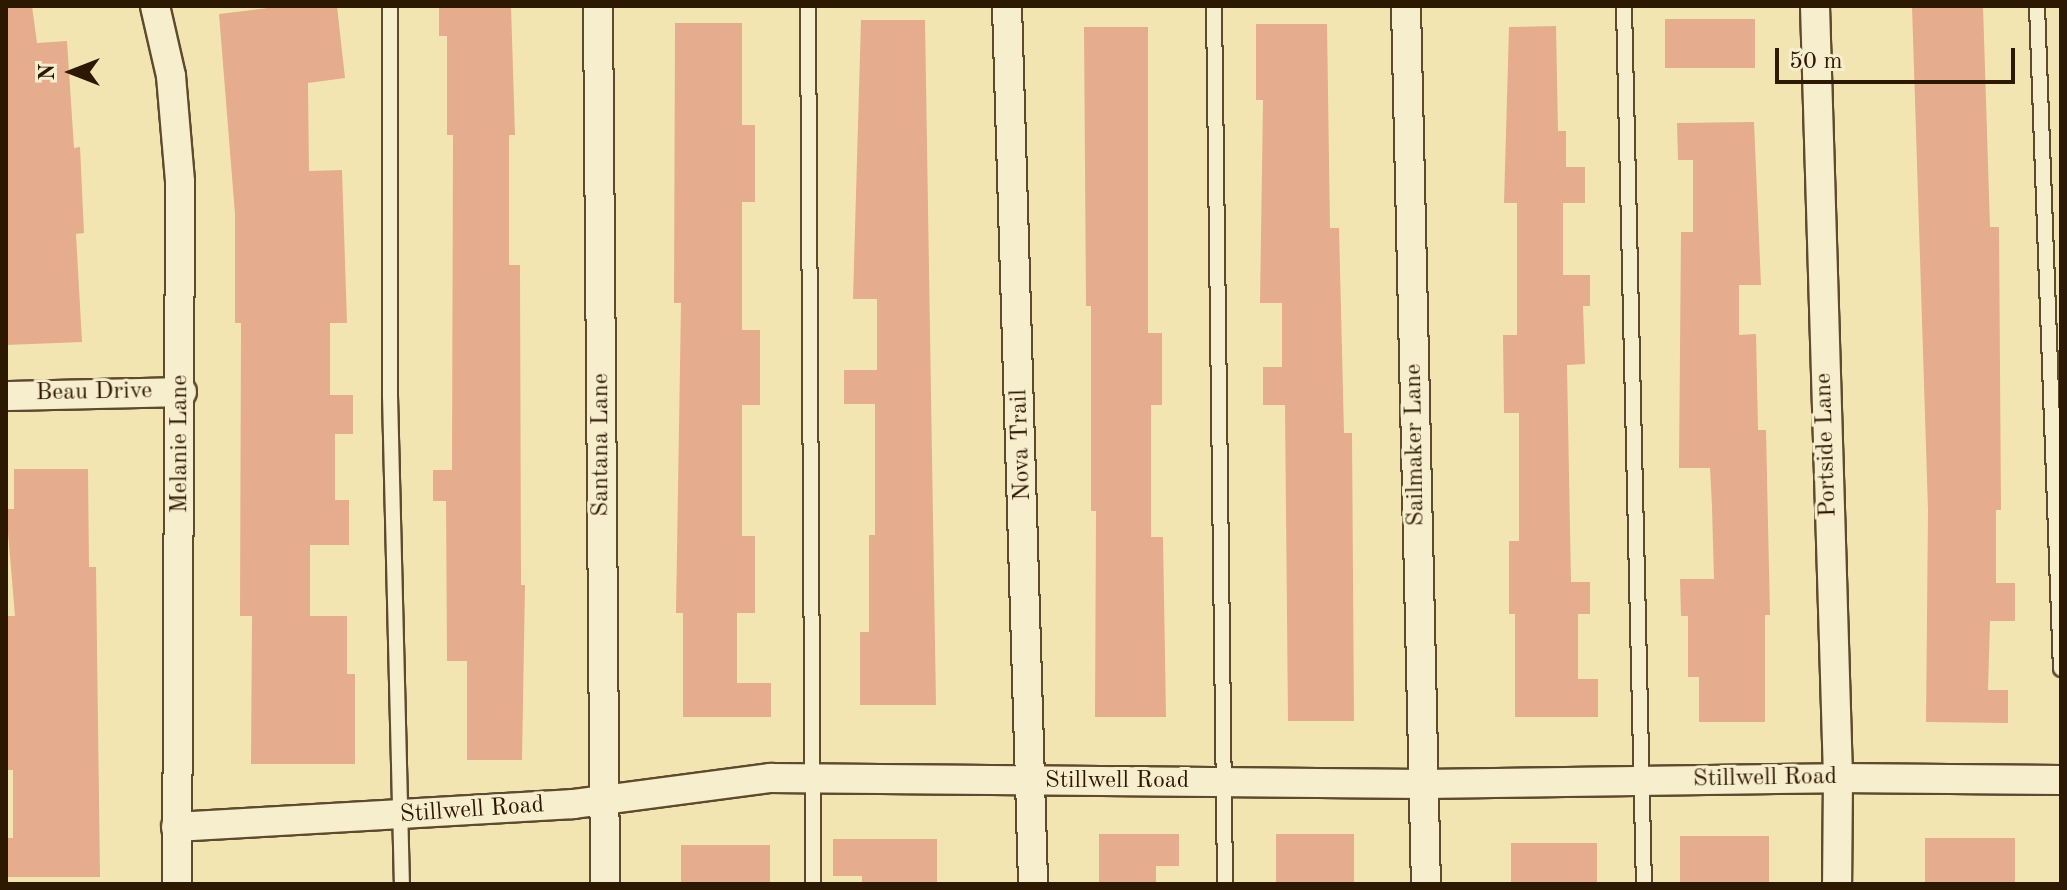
<!DOCTYPE html>
<html>
<head>
<meta charset="utf-8">
<style>
  body { margin:0 }
  #map { position:relative; width:2067px; height:890px; overflow:hidden; background:#f3e5b2; font-family:"Old Standard TT",serif }
  div>[style] { position:absolute }
  .building>* { inset:0; background:#e5ac8d; transform-origin:0 0 }
  .roads { filter:drop-shadow(2px 0 #5e4b2e) drop-shadow(-2px 0 #5e4b2e) drop-shadow(0 2px #5e4b2e) drop-shadow(0 -2px #5e4b2e) }
  .service>* { height:14px; margin:-7px; padding:0 7px; transform-origin:7px; border-radius:7px; background:#f7eecd }
  .minor>* { height:28px; margin:-14px; padding:0 14px; transform-origin:14px; border-radius:14px; background:#f7eecd }
  span { translate:-50% -50%; white-space:nowrap; text-align:center; line-height:1.15; -webkit-text-stroke:6px #f7eecd; paint-order:stroke }
  .street-label { font-size:24px; color:#2d1802 }
  .frame { position:absolute; inset:0; border:8px solid #2d1802; pointer-events:none }
  .north { position:absolute; left:32px; top:32px; width:80px; height:80px; -webkit-text-stroke:6px #f7eecd; paint-order:stroke; rotate:270deg; font-size:22px; font-weight:700; line-height:32px; text-align:center; color:#2d1802 }
  .north::after { content:''; display:block; margin:auto; width:28px; height:36px; background:#2d1802; clip-path:polygon(50% 0,100% 100%,50% 72%,0 100%) }
  .scale { position:absolute; left:1775px; top:48px; width:240px; height:36px; box-sizing:border-box; border:4px solid #2d1802; border-top:0; padding-left:10px; font-size:24px; line-height:28px; white-space:nowrap; color:#2d1802; -webkit-text-stroke:6px #f7eecd; paint-order:stroke }
</style>
</head>
<body>
<div id="map">
  <div class="building">
    <i style="clip-path:polygon(6px 6px,32px 6px,37px 43px,67px 41px,74px 148px,80px 147px,84px 233px,76px 234px,82px 342px,6px 345px)"></i>
    <i style="clip-path:polygon(284px 6px,337px 6px,345px 78px,308px 83px,309px 171px,342px 170px,347px 323px,330px 323px,330px 395px,353px 395px,353px 434px,335px 434px,335px 500px,349px 500px,349px 545px,310px 545px,310px 616px,347px 616px,347px 674px,355px 674px,355px 764px,251px 764px,252px 616px,240px 616px,241px 323px,235px 323px,235px 214px,219px 14px)"></i>
    <i style="clip-path:polygon(439px 6px,511px 6px,515px 135px,509px 135px,509px 265px,520px 265px,521px 585px,525px 585px,522px 760px,467px 760px,467px 661px,447px 661px,446px 501px,433px 501px,433px 470px,452px 470px,453px 135px,447px 135px,447px 36px,439px 36px)"></i>
    <i style="clip-path:polygon(1912px 6px,1983px 6px,1990px 227px,1999px 227px,2001px 510px,1996px 510px,1996px 583px,2015px 583px,2015px 621px,1990px 621px,1988px 690px,2008px 690px,2008px 723px,1926px 722px,1928px 510px)"></i>
    <i style="left:1665px;top:19px;width:90px;height:49px"></i>
    <i style="clip-path:polygon(861px 20px,925px 20px,936px 705px,860px 705px,860px 632px,869px 632px,869px 535px,875px 535px,875px 404px,844px 404px,844px 370px,877px 370px,877px 299px,853px 299px)"></i>
    <i style="clip-path:polygon(675px 23px,742px 23px,742px 125px,755px 125px,755px 202px,742px 202px,742px 330px,760px 330px,760px 405px,742px 405px,742px 536px,755px 536px,755px 613px,737px 613px,737px 683px,771px 683px,771px 717px,683px 717px,683px 613px,676px 613px,681px 303px,674px 303px)"></i>
    <i style="clip-path:polygon(1256px 24px,1327px 24px,1330px 228px,1339px 228px,1344px 433px,1352px 433px,1354px 721px,1288px 721px,1285px 405px,1263px 405px,1263px 367px,1282px 367px,1282px 303px,1260px 303px,1263px 100px,1256px 100px)"></i>
    <i style="clip-path:polygon(1556px 26px,1558px 131px,1566px 131px,1566px 167px,1585px 167px,1585px 203px,1563px 203px,1563px 275px,1590px 275px,1590px 306px,1583px 306px,1585px 364px,1567px 365px,1571px 582px,1590px 582px,1590px 614px,1578px 614px,1578px 679px,1598px 679px,1598px 717px,1515px 717px,1515px 614px,1509px 614px,1509px 541px,1519px 541px,1519px 413px,1504px 413px,1503px 335px,1517px 335px,1517px 203px,1504px 203px,1509px 27px)"></i>
    <i style="clip-path:polygon(1084px 27px,1148px 27px,1148px 333px,1162px 333px,1162px 405px,1151px 405px,1151px 537px,1163px 537px,1166px 717px,1095px 717px,1096px 511px,1091px 511px,1091px 306px,1086px 306px)"></i>
    <i style="clip-path:polygon(1754px 122px,1761px 285px,1739px 285px,1739px 335px,1756px 334px,1758px 430px,1766px 430px,1770px 615px,1765px 615px,1765px 722px,1699px 722px,1699px 677px,1688px 677px,1688px 616px,1681px 616px,1680px 579px,1714px 579px,1712px 507px,1710px 468px,1679px 468px,1681px 232px,1693px 232px,1693px 160px,1678px 160px,1677px 123px)"></i>
    <i style="clip-path:polygon(14px 469px,88px 469px,89px 567px,96px 567px,100px 877px,6px 877px,6px 838px,13px 838px,13px 770px,6px 770px,6px 616px,15px 616px,6px 509px,14px 509px)"></i>
    <i style="clip-path:polygon(1099px 834px,1179px 834px,1179px 866px,1156px 866px,1156px 884px,1099px 884px)"></i>
    <i style="left:1276px;top:834px;width:78px;height:50px"></i>
    <i style="left:1680px;top:836px;width:89px;height:48px"></i>
    <i style="left:1925px;top:838px;width:90px;height:46px"></i>
    <i style="clip-path:polygon(833px 839px,937px 839px,937px 884px,862px 884px,862px 876px,833px 876px)"></i>
    <i style="left:1511px;top:843px;width:86px;height:41px"></i>
    <i style="left:681px;top:845px;width:89px;height:39px"></i>
  </div>
  <div class="roads">
    <div class="service">
      <i style="left:390px;top:6px;width:390px;rotate:90deg"></i>
      <i style="left:390px;top:396px;width:488px;rotate:88.6deg"></i>
      <i style="left:808px;top:6px;width:878px;rotate:89.67deg"></i>
      <i style="left:1214px;top:6px;width:878px;rotate:89.28deg"></i>
      <i style="left:1624px;top:6px;width:878px;rotate:88.7deg"></i>
      <i style="left:2037px;top:6px;width:663px;rotate:87.93deg"></i>
    </div>
    <div class="minor">
      <i style="left:155px;top:6px;width:72px;rotate:77.1deg"></i>
      <i style="left:171px;top:76px;width:106px;rotate:85.1deg"></i>
      <i style="left:180px;top:182px;width:702px;rotate:90.24deg"></i>
      <i style="left:598px;top:6px;width:878px;rotate:89.54deg"></i>
      <i style="left:1007px;top:6px;width:878px;rotate:88.3deg"></i>
      <i style="left:1406px;top:6px;width:878px;rotate:88.7deg"></i>
      <i style="left:1815px;top:6px;width:772px;rotate:88.29deg"></i>
      <i style="left:1838px;top:778px;width:106px;rotate:90.5deg"></i>
      <i style="left:6px;top:396px;width:176px;rotate:-1.3deg"></i>
      <i style="left:176px;top:827px;width:398px;rotate:-3.3deg"></i>
      <i style="left:573px;top:804px;width:199px;rotate:-7.5deg"></i>
      <i style="left:770px;top:778px;width:654px;rotate:0.53deg"></i>
      <i style="left:1424px;top:784px;width:414px;rotate:-0.8deg"></i>
      <i style="left:1838px;top:778px;width:223px;rotate:0.5deg"></i>
    </div>
  </div>
  <div class="street-label">
    <span style="left:94px;top:393px;rotate:-1deg">Beau Drive</span>
    <span style="left:181px;top:444px;rotate:-90deg">Melanie Lane</span>
    <span style="left:602px;top:445px;rotate:-90deg">Santana Lane</span>
    <span style="left:1022px;top:445px;rotate:-92deg">Nova Trail</span>
    <span style="left:1416px;top:445px;rotate:-91deg">Sailmaker Lane</span>
    <span style="left:1827px;top:445px;rotate:-92deg">Portside Lane</span>
    <span style="left:1765px;top:779px;rotate:-1deg">Stillwell Road</span>
    <span style="left:1117px;top:782px">Stillwell Road</span>
    <span style="left:472px;top:811px;rotate:-4deg">Stillwell Road</span>
  </div>
  <div class="frame"></div>
  <div class="north">N</div>
  <div class="scale">50 m</div>
</div>
</body>
</html>
